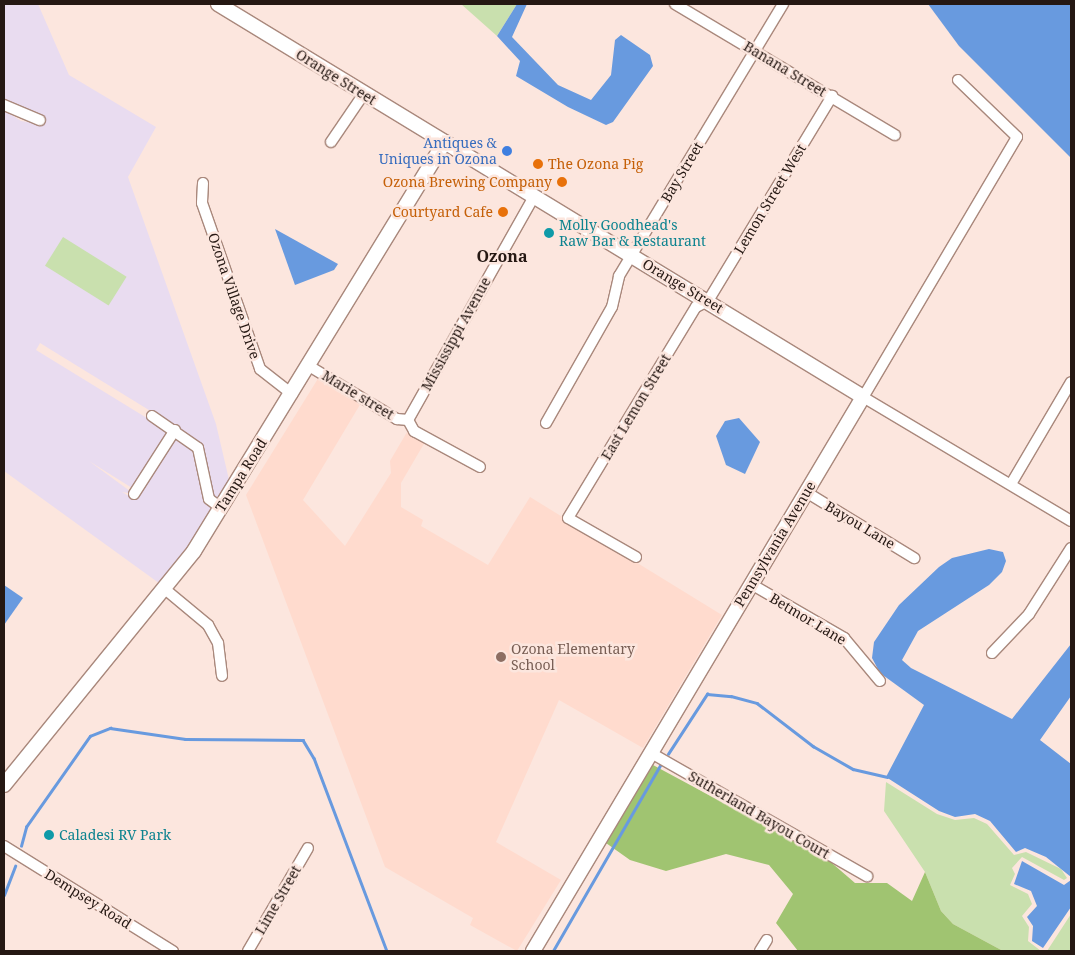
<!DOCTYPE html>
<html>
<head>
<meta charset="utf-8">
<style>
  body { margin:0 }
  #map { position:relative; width:1075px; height:955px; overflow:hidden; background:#fce6de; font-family:"Noto Serif",serif }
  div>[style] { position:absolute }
  .built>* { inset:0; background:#ffdbce }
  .industrial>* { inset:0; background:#e9dcf0 }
  .green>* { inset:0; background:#c9e0ae; transform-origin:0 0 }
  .forest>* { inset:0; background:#a0c471 }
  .water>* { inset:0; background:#689adf }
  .stream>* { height:2.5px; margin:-1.25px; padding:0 1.25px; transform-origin:1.25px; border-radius:1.25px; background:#689adf }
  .roads { filter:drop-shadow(1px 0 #a9887c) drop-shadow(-1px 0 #a9887c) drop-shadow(0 1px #a9887c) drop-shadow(0 -1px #a9887c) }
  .street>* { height:10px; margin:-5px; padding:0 5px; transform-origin:5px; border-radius:5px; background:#fff }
  .secondary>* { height:14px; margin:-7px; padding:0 7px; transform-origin:7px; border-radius:7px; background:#fff }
  .dots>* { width:14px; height:14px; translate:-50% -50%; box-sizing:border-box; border:2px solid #fce6de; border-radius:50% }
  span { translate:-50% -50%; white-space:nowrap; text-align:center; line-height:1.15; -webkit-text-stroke:5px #fce6de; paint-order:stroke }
  .street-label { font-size:14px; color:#251813 }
  .shop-label { font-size:14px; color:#366cbe }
  .right { translate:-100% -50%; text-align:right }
  .food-label { font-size:14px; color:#c56008 }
  .left { translate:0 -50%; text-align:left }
  .culture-label { font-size:14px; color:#0d838f }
  .education-label { font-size:14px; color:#785e54 }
  .quarter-label { font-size:16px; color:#251813; font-weight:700 }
  .frame { position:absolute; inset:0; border:5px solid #251813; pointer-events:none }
</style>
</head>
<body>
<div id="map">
  <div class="built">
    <i style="clip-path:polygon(319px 377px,361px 403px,303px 500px,345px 546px,391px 473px,390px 461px,407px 432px,425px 442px,401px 483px,401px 507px,423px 520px,421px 526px,488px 565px,530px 497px,722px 615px,643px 748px,559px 700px,496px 842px,561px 880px,517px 951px,470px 925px,473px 918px,385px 867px,246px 495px)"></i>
  </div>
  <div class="industrial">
    <i style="clip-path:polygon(4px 4px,38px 4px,69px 75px,156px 127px,128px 177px,216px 424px,230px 484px,219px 502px,213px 497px,196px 439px,40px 343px,36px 350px,168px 431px,132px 488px,89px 461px,134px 494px,122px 492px,136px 500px,177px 437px,193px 449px,204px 500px,215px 509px,163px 586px,4px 471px,4px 110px,21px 121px,44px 125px,45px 116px,25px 113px,4px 100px)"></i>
  </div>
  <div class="green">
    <i style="clip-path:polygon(461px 4px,517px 4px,497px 36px)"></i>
    <i style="left:63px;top:237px;width:75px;height:34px;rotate:32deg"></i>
    <i style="clip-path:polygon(886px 782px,937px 814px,955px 820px,974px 818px,987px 824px,1014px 855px,1026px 852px,1061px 869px,1067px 878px,1064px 880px,1022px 857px,1012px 868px,1015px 874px,1010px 885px,1028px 894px,1032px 904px,1022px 916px,1029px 927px,1028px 941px,1041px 951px,1003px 951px,953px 924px,941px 911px,925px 872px,884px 811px)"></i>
    <i style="clip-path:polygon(1071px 914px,1071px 951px,1046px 951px,1047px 951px)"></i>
  </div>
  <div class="forest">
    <i style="clip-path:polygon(653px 765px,826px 858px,855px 883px,887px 883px,912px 901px,925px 872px,941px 911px,953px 924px,1003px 951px,798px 951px,776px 923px,793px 894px,769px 865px,726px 854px,666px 871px,630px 860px,606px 843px)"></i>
  </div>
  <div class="water">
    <i style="clip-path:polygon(517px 4px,527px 4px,512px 37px,558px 85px,591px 100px,611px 75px,615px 40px,621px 35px,650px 55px,653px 66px,613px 122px,606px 125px,568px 107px,516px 76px,520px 61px,497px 36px)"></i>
    <i style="clip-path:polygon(928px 4px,1071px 4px,1071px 158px,959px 46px)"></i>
    <i style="clip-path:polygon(275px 229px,338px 264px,334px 270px,295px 285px)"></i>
    <i style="clip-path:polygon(739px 418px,760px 442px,745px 474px,726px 465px,716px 436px,725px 421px)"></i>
    <i style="clip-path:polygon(989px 549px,1003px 552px,1006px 561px,1002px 572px,989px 585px,918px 631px,902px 660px,911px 668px,1012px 719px,1071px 644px,1071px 696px,1040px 740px,1071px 764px,1071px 877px,1046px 857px,1025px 848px,1016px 852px,990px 821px,975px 814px,955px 817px,939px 811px,886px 777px,924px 705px,880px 673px,872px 658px,874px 642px,899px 605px,939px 567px,952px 558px)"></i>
    <i style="clip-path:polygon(4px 585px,23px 598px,4px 625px)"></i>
    <i style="clip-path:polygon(1022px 861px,1064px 885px,1071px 880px,1071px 907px,1043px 948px,1032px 941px,1033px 926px,1027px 917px,1037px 906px,1031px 891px,1014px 884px)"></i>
  </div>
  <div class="stream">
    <i style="left:668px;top:754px;width:72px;rotate:-57deg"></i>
    <i style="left:707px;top:694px;width:24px;rotate:5deg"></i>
    <i style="left:731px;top:696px;width:27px;rotate:15deg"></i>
    <i style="left:757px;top:703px;width:71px;rotate:37.5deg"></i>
    <i style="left:813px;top:746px;width:46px;rotate:29.9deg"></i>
    <i style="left:853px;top:769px;width:35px;rotate:13deg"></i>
    <i style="left:21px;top:846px;width:20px;rotate:-75deg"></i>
    <i style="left:26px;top:827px;width:111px;rotate:-54.9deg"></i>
    <i style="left:90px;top:736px;width:22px;rotate:-22deg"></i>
    <i style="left:110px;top:728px;width:76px;rotate:8.3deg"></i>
    <i style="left:185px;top:739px;width:118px;rotate:0.5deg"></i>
    <i style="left:303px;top:740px;width:21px;rotate:59deg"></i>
    <i style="left:314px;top:758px;width:206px;rotate:69.3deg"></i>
    <i style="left:4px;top:895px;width:31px;rotate:-69deg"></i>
    <i style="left:553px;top:951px;width:214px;rotate:-60deg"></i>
  </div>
  <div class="roads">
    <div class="street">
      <i style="left:675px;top:4px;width:256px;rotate:30.8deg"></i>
      <i style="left:958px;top:80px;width:82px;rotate:44deg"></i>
      <i style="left:1017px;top:137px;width:302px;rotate:120.6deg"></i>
      <i style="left:863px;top:397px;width:242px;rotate:30.8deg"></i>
      <i style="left:4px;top:105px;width:39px;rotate:23deg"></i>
      <i style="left:331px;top:142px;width:57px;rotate:-55.8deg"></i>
      <i style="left:203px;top:183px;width:20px;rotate:93deg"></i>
      <i style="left:202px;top:203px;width:176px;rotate:70.7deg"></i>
      <i style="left:260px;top:369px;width:41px;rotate:38deg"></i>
      <i style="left:309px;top:366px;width:103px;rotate:31.1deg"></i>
      <i style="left:397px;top:419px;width:11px;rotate:5deg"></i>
      <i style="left:152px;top:416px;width:56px;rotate:34.8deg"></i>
      <i style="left:198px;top:448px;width:52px;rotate:77.8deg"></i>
      <i style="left:209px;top:499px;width:15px;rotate:37deg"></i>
      <i style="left:408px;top:420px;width:257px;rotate:-60.6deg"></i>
      <i style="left:408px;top:420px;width:13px;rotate:61deg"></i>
      <i style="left:414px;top:431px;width:75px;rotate:28.6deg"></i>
      <i style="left:546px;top:423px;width:133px;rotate:-60.4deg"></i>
      <i style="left:612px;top:307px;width:32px;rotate:-77deg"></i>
      <i style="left:619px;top:276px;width:318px;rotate:-58.9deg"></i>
      <i style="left:1011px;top:484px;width:118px;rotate:-59.5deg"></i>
      <i style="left:806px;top:492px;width:127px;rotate:31.4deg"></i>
      <i style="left:134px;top:494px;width:76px;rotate:-57.4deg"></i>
      <i style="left:636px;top:557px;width:78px;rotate:-150.2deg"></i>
      <i style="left:568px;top:518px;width:247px;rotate:-58.8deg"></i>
      <i style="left:696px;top:307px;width:13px;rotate:-27deg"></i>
      <i style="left:708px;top:301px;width:240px;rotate:-58.8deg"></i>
      <i style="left:751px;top:584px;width:108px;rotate:30.1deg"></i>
      <i style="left:844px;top:638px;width:56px;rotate:50.1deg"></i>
      <i style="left:166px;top:590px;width:55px;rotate:39.8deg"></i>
      <i style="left:208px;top:625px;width:21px;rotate:61deg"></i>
      <i style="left:218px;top:643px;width:33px;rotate:83deg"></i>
      <i style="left:992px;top:653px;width:54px;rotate:-46.5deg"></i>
      <i style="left:1029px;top:614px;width:78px;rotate:-57.5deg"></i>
      <i style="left:651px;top:753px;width:249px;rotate:29.7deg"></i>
      <i style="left:4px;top:846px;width:199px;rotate:31.9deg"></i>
      <i style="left:248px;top:951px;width:119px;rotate:-59.8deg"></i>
      <i style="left:760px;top:951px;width:13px;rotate:-58deg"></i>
    </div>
    <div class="secondary">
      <i style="left:218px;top:4px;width:755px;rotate:31.35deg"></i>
      <i style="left:863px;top:397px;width:645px;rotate:120.78deg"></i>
      <i style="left:4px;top:785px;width:301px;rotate:-50.9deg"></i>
      <i style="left:194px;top:551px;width:480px;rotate:-58.5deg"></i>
    </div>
  </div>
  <div class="dots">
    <i style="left:507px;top:151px;background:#3f7fe0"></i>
    <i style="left:538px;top:164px;background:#e8710a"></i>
    <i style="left:562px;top:182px;background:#e8710a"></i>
    <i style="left:503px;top:212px;background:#e8710a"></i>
    <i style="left:549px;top:233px;background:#0f9aa8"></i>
    <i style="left:501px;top:657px;background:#8d6e63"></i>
    <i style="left:49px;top:835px;background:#0f9aa8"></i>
  </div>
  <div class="street-label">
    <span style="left:785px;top:69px;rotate:31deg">Banana Street</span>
    <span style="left:336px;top:77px;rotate:32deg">Orange Street</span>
    <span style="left:682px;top:172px;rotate:-59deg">Bay Street</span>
    <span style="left:770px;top:199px;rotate:-59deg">Lemon Street West</span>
    <span style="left:683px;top:286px;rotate:31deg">Orange Street</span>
    <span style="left:234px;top:296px;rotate:71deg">Ozona Village Drive</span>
    <span style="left:456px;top:334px;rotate:-61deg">Mississippi Avenue</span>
    <span style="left:358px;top:395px;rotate:31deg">Marie street</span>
    <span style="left:636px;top:407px;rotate:-59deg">East Lemon Street</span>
    <span style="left:241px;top:475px;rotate:-58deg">Tampa Road</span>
    <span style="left:860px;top:525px;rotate:31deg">Bayou Lane</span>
    <span style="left:775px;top:544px;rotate:-59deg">Pennsylvania Avenue</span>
    <span style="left:808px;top:619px;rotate:31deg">Betmor Lane</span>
    <span style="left:759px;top:815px;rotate:30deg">Sutherland Bayou Court</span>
    <span style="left:88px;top:899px;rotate:32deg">Dempsey Road</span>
    <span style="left:278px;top:900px;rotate:-60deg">Lime Street</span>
  </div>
  <div class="shop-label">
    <span class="right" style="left:497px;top:151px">Antiques &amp;<br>Uniques in Ozona</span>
  </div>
  <div class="food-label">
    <span class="left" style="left:548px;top:164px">The Ozona Pig</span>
    <span class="right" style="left:552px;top:182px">Ozona Brewing Company</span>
    <span class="right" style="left:493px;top:212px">Courtyard Cafe</span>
  </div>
  <div class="culture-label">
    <span class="left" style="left:559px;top:233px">Molly Goodhead's<br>Raw Bar &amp; Restaurant</span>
    <span class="left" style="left:59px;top:835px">Caladesi RV Park</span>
  </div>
  <div class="education-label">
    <span class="left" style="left:511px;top:657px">Ozona Elementary<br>School</span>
  </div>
  <div class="quarter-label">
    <span style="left:502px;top:256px">Ozona</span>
  </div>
  <div class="frame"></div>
</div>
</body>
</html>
